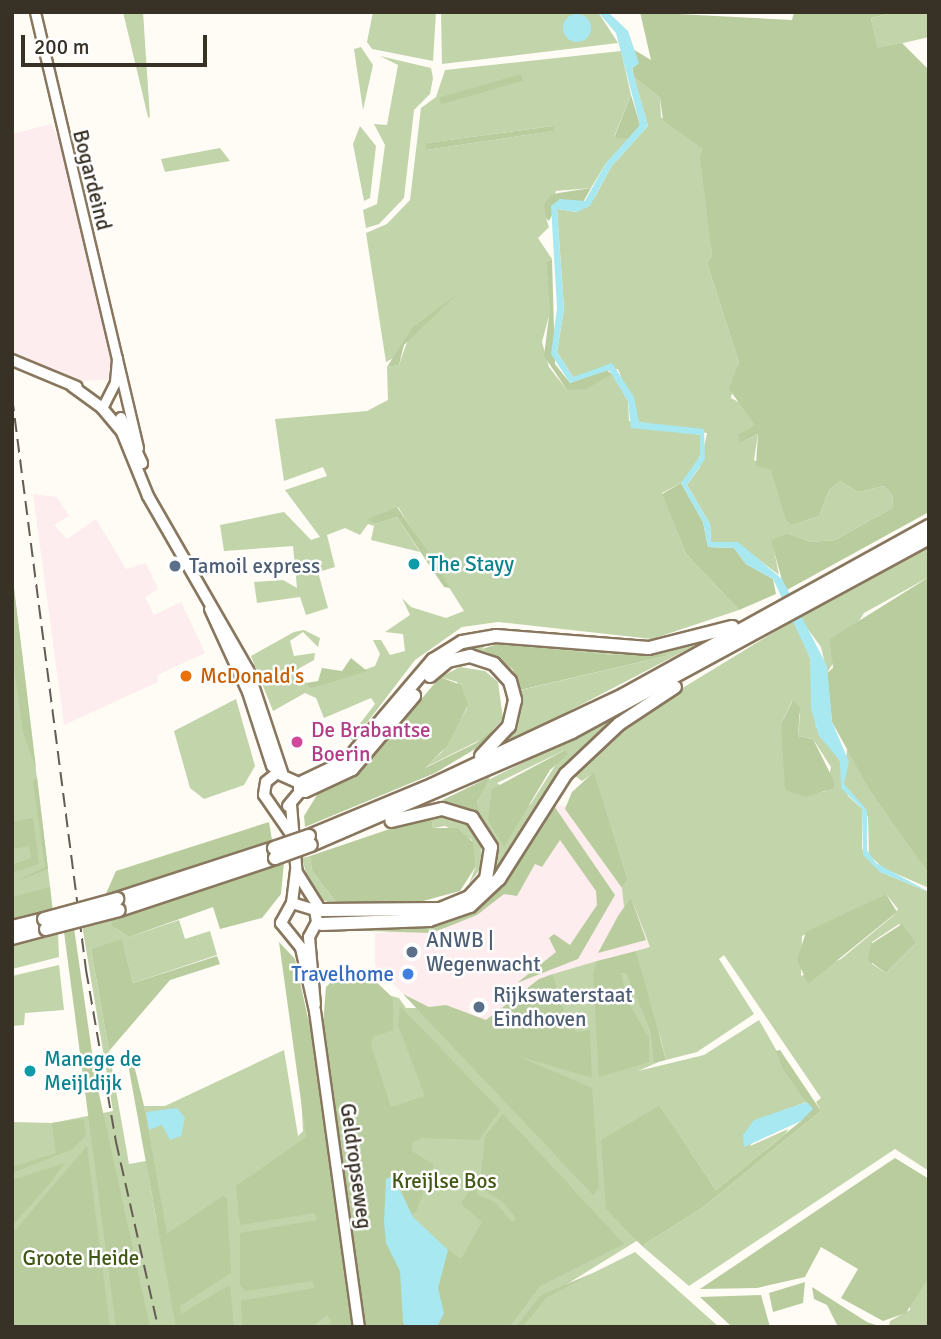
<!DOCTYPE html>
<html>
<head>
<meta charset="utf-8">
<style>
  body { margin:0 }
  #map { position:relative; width:941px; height:1339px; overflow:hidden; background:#fffbf5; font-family:Signika,sans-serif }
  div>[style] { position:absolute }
  .industrial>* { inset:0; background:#fdedee }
  .green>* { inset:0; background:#c2d4aa }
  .forest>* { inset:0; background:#b9cc9e; transform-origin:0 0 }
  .water>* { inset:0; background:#a7e8f1 }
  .round { border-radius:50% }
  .roads { filter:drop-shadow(2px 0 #88775e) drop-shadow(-2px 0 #88775e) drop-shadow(0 2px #88775e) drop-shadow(0 -2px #88775e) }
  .minor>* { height:9px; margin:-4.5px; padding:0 4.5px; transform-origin:4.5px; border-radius:4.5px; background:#fff }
  .major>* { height:10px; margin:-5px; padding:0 5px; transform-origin:5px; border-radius:5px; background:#fff }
  .highway>* { height:12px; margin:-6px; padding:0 6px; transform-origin:6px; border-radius:6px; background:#fff }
  .rail>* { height:2px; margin-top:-1px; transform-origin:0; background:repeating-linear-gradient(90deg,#635c52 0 14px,transparent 0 21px) }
  .bridges { filter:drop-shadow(2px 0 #88775e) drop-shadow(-2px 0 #88775e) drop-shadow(0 2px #88775e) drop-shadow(0 -2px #88775e) }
  .highway-bridge>* { height:12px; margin:-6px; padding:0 6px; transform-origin:6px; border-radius:6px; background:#fff }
  .dots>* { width:19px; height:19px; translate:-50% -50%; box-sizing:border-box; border:4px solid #fff; border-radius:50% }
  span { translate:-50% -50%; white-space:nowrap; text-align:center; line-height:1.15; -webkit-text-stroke:5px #fff; paint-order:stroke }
  .street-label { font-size:21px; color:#383126 }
  .culture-label { font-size:21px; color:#0d838f }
  .left { translate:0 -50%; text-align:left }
  .service-label { font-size:21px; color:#4e5e75 }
  .food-label { font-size:21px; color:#c56008 }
  .hotel-label { font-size:21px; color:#b23c85 }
  .shop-label { font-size:21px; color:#366cbe }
  .right { translate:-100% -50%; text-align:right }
  .park-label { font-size:21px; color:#415714 }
  .frame { position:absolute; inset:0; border:14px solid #383126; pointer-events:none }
  .scale { position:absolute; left:21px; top:35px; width:186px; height:32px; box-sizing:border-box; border:4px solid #383126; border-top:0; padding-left:9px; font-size:21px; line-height:24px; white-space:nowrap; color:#383126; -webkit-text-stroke:5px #fff; paint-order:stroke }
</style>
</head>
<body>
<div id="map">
  <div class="industrial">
    <i style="clip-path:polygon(51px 124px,78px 176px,129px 379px,72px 381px,12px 357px,12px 134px)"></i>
    <i style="clip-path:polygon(33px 494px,57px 497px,69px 516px,54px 525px,67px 539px,96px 519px,126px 569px,146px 563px,158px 589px,145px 597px,154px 615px,181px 602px,205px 653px,157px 675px,158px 682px,64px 725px)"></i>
    <i style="clip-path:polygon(551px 805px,569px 806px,616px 865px,659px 949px,485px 1045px,406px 997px,375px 966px,375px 934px,445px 923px)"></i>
  </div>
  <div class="green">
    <i style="clip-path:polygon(123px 12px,143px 12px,150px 118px,148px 117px)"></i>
    <i style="clip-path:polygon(373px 12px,436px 12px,433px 61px,372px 49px,367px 42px)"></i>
    <i style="clip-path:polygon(441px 12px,598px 12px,618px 43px,442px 64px)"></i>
    <i style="clip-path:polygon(896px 12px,929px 12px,929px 37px,878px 49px,871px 18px)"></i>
    <i style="clip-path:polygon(361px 47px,373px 65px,363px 110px,354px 49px)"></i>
    <i style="clip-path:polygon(evenodd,621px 51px,631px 95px,614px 137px,631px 139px,606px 163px,591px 188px,556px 191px,546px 218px,549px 227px,538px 238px,552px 259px,546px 262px,551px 308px,542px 342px,549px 367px,567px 390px,612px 374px,628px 401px,629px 421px,700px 435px,703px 448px,696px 464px,681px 483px,662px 493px,686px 554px,739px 610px,652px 639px,498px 622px,462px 627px,415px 660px,353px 741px,349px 738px,375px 704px,371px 698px,324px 718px,316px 698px,305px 693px,273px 711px,251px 656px,294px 632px,304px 630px,320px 638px,318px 647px,303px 632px,290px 641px,294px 656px,315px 653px,314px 660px,298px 669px,310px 689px,375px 666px,380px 654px,373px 640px,381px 640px,390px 655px,405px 651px,403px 634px,385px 632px,410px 615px,402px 598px,411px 607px,446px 618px,464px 611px,398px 507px,368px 519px,375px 524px,397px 517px,420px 552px,371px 540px,374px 526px,368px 524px,360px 535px,345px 528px,327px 535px,335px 567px,318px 572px,328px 608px,306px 615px,300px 597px,257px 603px,254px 582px,283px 580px,297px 588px,293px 546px,224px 551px,220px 525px,284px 512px,311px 540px,320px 537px,285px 490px,327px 476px,323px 467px,284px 481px,275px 419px,367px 411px,388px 400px,387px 367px,399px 365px,412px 328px,397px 356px,386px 362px,366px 233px,387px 224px,410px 200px,421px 108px,436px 97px,445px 70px,621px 51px,553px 126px,553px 131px,426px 150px,426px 143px,553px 126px)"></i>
    <i style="clip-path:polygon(380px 56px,431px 68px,433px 78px,430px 94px,414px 110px,404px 198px,379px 224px,366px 228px,363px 210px,377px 204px,385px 145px,374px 124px,387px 125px,398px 65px)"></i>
    <i style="clip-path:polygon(634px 77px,660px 98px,661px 117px,704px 149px,712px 255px,707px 263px,739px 363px,731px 398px,746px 406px,756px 425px,740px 443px,758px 434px,754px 460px,771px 470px,793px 525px,819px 516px,829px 490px,840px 481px,858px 492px,884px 486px,893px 496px,892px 508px,835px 540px,811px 542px,787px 533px,772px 540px,779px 575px,740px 545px,711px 542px,710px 524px,687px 485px,700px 467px,707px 433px,639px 422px,618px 369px,573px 377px,557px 352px,564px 309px,557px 209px,577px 212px,595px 197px,611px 167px,648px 126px)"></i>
    <i style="clip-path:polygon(360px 126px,376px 146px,370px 198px,364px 201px,353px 144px)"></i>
    <i style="clip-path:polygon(220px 148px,230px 161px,165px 172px,161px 159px)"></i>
    <i style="clip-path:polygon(929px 545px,929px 577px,864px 613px,827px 673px,821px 647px,799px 617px)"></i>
    <i style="clip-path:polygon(12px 573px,53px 911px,12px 920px)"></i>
    <i style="clip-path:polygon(evenodd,794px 620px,810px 658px,816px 727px,840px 761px,848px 796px,862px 809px,862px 849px,880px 872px,929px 892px,929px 1171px,895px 1149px,689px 1286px,642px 1246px,702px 1208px,821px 1111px,816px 1102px,821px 1098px,724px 955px,719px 959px,754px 1014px,697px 1052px,666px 1060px,659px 1033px,663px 1060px,638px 1071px,704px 1055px,759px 1020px,806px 1102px,766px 1117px,750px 1146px,788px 1129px,786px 1133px,716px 1190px,688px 1149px,714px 1193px,551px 1294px,635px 1252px,719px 1327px,523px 1327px,537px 1308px,517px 1327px,12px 1327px,12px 1122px,52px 1123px,113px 1111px,82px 925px,112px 918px,115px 928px,129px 937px,179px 920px,185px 939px,210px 931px,217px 955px,133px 983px,122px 940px,91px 949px,129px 1164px,146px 1161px,157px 1224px,144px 1106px,165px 1106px,284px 1050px,298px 1136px,303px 1131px,297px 1019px,329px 1019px,361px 988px,399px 998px,406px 1008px,432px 1008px,464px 1029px,559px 997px,553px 974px,597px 961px,594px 987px,605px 978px,640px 968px,636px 951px,650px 947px,631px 897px,624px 907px,622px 888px,628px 880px,594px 773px,582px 781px,571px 773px,645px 711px,794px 620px,792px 701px,800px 714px,798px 736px,813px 739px,831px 767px,826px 791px,817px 793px,787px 767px,781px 724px,792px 701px,794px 620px,886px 894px,898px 909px,894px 915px,841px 959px,801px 976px,802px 936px,886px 894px,794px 620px,899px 924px,916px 943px,886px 973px,872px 964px,872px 942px,899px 924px)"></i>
    <i style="clip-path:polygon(evenodd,711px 637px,498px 748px,514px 719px,500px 666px,439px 657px,484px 639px,646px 650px,711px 637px,487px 644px,615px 655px,670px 655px,521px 690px,510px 665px,482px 649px,487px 644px)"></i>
    <i style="clip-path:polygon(460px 667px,485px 671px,498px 682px,503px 719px,486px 737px,424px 768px,442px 752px,467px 708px,457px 682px,440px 677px)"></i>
    <i style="clip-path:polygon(236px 699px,255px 766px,244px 785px,204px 799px,190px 788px,174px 731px)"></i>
    <i style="clip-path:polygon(evenodd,645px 702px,548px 788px,511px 851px,488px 879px,477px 802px,486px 781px,645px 702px,565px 750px,530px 805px,497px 783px,565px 750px)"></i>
    <i style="clip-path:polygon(847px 749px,929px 874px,929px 888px,883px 868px,869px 855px,868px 817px,844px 784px)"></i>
    <i style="clip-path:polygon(431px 815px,465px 821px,480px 838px,483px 865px,469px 884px,476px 866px,472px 840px,445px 826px,433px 828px)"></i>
    <i style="clip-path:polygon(310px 856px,312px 871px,339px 906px,312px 896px,302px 858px)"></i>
    <i style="clip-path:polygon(58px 933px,59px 957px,12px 969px,12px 945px)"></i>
    <i style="clip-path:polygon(59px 965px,64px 1010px,25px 1013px,24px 1025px,12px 1026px,12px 976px)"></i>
    <i style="clip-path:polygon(929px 1277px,929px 1327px,889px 1327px,890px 1321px,910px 1310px,910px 1299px)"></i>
  </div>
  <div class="forest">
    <i style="clip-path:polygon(640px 12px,792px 20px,794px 12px,896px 12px,871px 18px,878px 48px,902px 43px,929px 70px,929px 512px,785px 591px,771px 540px,787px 533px,811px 542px,835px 540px,892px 508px,893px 496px,884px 486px,858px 492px,840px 481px,829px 490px,819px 516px,793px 525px,786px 520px,771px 470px,756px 465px,758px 434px,740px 443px,738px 435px,755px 425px,729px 389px,739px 363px,707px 263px,712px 255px,700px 157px,703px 149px,663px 120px,660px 98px,634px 77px,632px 67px,638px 64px,631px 48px,651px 60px)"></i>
    <i style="left:521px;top:74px;width:7px;height:85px;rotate:74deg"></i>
    <i style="clip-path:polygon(631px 95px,640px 125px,631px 139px,614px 138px)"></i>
    <i style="clip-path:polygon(553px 126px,554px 131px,426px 150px,426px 143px)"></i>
    <i style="clip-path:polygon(591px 188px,582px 204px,560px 199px,549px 221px,546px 218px,544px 205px,552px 194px)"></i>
    <i style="clip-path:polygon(552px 259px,555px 364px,570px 383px,606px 370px,612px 374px,586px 389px,567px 390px,544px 356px,550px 308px,546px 262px)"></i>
    <i style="clip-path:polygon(458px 293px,404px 345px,399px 365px,387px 367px,412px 328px)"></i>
    <i style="clip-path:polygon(681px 483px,703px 522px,708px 547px,734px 548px,746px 564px,773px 579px,776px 594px,739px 610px,686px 554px,662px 494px)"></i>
    <i style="clip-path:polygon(397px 507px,439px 568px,450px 588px,444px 587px,397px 517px,375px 524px,367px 519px)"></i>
    <i style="clip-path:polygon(929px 577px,929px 874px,868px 787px,832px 722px,827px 673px,833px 668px,830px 639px)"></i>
    <i style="clip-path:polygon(14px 588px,22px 652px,36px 768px,23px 733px,12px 652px)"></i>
    <i style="clip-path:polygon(498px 644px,615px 655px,670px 655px,520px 690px,512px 668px,482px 649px)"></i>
    <i style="clip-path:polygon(351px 658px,367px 671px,310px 689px,306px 683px,318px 681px,322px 668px,342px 671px)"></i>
    <i style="clip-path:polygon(440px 677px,461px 685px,468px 705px,447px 746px,425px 768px,476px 743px,501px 724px,492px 739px,435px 773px,305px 827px,304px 816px,320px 790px,342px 783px,368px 762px)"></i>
    <i style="clip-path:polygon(793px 700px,800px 707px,798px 736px,813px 739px,834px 781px,834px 788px,806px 797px,785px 790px,781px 724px)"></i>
    <i style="clip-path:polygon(565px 750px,568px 754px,550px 770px,504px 847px,488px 820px,492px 789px)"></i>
    <i style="clip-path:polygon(594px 772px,628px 880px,622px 888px,565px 809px,572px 792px)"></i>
    <i style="clip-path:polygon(37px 777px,48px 869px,12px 883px,45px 867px,33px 781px)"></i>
    <i style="clip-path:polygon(490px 777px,477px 802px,482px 824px,428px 807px)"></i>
    <i style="clip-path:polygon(550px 800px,615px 895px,578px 959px,517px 983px,556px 952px,549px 938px,554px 934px,570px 945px,597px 905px,596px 891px,560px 840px,542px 867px,535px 864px,517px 896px,504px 894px,477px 915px,432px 933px,368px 931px,366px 922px,480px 901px)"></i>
    <i style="clip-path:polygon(431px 815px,433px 828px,457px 828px,473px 842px,476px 866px,460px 891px,412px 904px,339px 906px,312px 871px,310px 856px)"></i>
    <i style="clip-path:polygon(33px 818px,39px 864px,12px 873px,12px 865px,31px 858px,29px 846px,12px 849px,12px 822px)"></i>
    <i style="clip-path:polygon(269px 822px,272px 840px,105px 896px,116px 871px)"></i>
    <i style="clip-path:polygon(284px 862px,281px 894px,262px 918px,220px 929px,213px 907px,129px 937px,112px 926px,112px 918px)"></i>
    <i style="clip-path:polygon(50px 887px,52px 909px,12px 919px,12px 897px)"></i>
    <i style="clip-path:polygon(886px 894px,897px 912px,808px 984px,797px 960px,806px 932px)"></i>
    <i style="clip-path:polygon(631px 897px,646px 940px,598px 953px,618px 916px)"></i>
    <i style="clip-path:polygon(902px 924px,916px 943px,886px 973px,868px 960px,871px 944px)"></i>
    <i style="clip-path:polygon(74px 928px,96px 1080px,150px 1327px,116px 1327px,64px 932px)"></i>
    <i style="clip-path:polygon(122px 939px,133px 983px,217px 956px,220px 964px,170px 980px,109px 1051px,91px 949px)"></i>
    <i style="clip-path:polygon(279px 942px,295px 959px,309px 1023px,353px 1327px,326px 1327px,332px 1322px,327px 1315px,312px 1327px,242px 1327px,241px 1301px,314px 1288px,313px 1281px,246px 1291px,240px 1286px,240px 1233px,317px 1220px,314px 1213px,241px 1225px,239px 1217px,236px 1186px,306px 1137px)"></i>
    <i style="clip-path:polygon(636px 951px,666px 1060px,654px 1063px,651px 1032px,626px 973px,621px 973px,627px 1000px,649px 1038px,649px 1062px,599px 1077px,593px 973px,597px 961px)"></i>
    <i style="clip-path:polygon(365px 971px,393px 998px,393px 1030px,373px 1037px,371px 1045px,391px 1107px,425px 1096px,398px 1025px,400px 1006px,500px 1110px,479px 1140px,421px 1138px,412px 1143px,412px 1151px,434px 1165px,416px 1212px,411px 1214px,400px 1186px,386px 1179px,386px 1240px,400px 1271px,405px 1327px,365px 1327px,323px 1024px,326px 987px,340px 973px)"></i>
    <i style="clip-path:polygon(553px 974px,568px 1025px,577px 1032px,590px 1030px,592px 1078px,515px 1055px,592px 1088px,599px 1187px,593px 1195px,403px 994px,429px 1007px,446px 1005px,486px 1020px,539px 979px)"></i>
    <i style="clip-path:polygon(780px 1050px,821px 1111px,702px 1208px,642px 1246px,606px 1209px,601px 1140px,659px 1106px,716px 1190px,801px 1121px,806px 1102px,783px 1069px,776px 1051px)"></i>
    <i style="clip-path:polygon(126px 1053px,132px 1057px,144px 1106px,167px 1234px,223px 1196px,227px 1199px,231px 1273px,180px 1306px,181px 1314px,230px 1285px,234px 1327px,176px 1327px)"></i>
    <i style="clip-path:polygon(503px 1114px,624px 1244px,540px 1286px,509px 1327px,437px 1327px,444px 1313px,438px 1288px,448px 1250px,461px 1259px,482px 1222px,461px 1204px,475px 1181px,478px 1195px,495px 1202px,512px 1222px,516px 1219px,504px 1203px,480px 1187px,485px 1136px)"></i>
    <i style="clip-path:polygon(84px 1119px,86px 1135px,73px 1149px,12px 1173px,12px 1167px,56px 1153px,52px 1123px)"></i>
    <i style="clip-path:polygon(87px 1146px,110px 1327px,12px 1327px,12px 1234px)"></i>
    <i style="clip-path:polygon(895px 1158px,929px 1179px,929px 1277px,906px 1313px,883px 1321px,841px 1298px,858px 1269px,821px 1247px,805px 1277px,757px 1288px,700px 1289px)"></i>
    <i style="clip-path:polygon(65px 1163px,51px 1182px,12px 1226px,12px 1180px)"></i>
    <i style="clip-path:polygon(595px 1272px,546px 1298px,523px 1327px,516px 1327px,541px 1295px)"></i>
    <i style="clip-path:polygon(805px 1282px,803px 1303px,773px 1312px,769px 1293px)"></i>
    <i style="clip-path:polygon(812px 1287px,867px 1322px,882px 1327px,838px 1327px,827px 1305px,814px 1299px)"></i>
    <i style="clip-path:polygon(761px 1295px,770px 1327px,732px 1327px,700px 1297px)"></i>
  </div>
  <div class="water">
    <i style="clip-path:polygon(598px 12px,608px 12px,628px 31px,639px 63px,632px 69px,648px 126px,611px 167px,590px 206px,577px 212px,557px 209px,564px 309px,557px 352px,573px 377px,612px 363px,634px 397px,639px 422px,704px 429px,705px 459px,687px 485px,710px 524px,711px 542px,738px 542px,782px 579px,827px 666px,832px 722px,849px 762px,844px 784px,867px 810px,867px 850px,876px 863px,929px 892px,880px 872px,863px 855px,862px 809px,841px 788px,840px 761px,819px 736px,811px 709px,810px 658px,773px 579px,746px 564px,734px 548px,708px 547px,703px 522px,681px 483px,700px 456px,700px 435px,631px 428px,628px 401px,609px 370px,570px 383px,551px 354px,557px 308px,551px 206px,560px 199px,585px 201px,606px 163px,640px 125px,616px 33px)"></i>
    <i class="round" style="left:563px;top:14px;width:28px;height:28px"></i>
    <i style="clip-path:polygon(807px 1102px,813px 1109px,801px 1121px,744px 1147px,743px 1135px,754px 1120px)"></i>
    <i style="clip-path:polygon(177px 1108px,185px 1118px,181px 1136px,170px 1140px,162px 1125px,149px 1130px,146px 1112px)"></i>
    <i style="clip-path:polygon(393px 1176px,413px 1217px,448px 1250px,438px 1288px,444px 1313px,437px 1327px,405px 1327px,403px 1322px,400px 1271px,386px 1243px,384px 1222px,386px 1179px)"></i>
  </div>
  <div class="roads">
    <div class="minor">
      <i style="left:35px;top:12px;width:448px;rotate:76.7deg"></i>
      <i style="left:102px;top:408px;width:29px;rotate:-63deg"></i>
      <i style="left:115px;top:382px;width:24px;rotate:-85deg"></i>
    </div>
    <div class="major">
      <i style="left:12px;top:360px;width:70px;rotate:22.6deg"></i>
      <i style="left:72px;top:386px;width:37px;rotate:36deg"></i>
      <i style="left:102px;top:408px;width:31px;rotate:50deg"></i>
      <i style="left:122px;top:432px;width:69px;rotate:67.9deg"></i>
      <i style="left:148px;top:496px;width:201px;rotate:60.1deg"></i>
      <i style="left:248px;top:670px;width:108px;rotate:71.6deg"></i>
      <i style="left:121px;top:418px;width:50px;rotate:65deg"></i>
      <i style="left:210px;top:609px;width:91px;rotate:65.4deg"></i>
      <i style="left:248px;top:692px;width:78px;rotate:72deg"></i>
      <i style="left:291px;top:805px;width:72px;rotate:85.2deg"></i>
      <i style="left:288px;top:806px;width:17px;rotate:-50deg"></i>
      <i style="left:299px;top:793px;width:10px;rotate:-90deg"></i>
      <i style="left:299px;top:783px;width:24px;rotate:-156deg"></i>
      <i style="left:277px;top:773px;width:14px;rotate:141deg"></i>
      <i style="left:266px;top:782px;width:13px;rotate:99deg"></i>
      <i style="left:264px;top:795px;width:47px;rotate:55.3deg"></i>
      <i style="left:296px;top:871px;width:41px;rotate:57.8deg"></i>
      <i style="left:292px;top:903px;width:32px;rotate:-83deg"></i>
      <i style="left:309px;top:937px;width:17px;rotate:-62deg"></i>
      <i style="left:317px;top:922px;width:12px;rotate:-99deg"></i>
      <i style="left:315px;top:910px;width:24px;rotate:-163deg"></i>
      <i style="left:292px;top:903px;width:23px;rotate:119deg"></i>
      <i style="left:281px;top:923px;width:32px;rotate:51deg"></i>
      <i style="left:301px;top:948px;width:65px;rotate:77.5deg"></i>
      <i style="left:315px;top:1011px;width:319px;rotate:82.1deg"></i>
      <i style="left:309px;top:937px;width:68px;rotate:85deg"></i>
    </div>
    <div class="highway">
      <i style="left:430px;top:676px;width:23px;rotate:-40deg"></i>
      <i style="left:448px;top:661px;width:23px;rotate:-13deg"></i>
      <i style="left:470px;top:656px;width:25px;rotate:18deg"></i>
      <i style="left:494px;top:664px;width:23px;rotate:47deg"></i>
      <i style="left:510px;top:681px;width:20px;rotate:75deg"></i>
      <i style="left:515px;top:700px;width:27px;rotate:103deg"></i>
      <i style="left:509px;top:726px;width:41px;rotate:133deg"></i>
      <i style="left:303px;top:782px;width:49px;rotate:-25.5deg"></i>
      <i style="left:347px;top:761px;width:133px;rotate:-49.6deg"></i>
      <i style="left:433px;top:660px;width:34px;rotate:-32deg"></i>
      <i style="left:462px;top:642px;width:35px;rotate:-10deg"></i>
      <i style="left:496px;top:636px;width:153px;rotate:4.5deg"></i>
      <i style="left:649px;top:648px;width:86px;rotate:-14.2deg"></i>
      <i style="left:305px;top:791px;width:52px;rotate:-25.1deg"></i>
      <i style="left:352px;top:769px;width:96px;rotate:-49.7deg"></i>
      <i style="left:309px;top:836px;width:133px;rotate:-22.5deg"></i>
      <i style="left:432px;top:785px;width:211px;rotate:-25.2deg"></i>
      <i style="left:623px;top:695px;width:350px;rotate:-28.9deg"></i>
      <i style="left:311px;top:845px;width:284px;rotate:-23.4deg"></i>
      <i style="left:572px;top:732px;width:406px;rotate:-28.5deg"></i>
      <i style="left:117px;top:899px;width:165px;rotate:-18deg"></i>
      <i style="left:119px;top:910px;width:164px;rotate:-18.4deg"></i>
      <i style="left:322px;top:910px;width:118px;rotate:-0.5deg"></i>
      <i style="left:440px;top:909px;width:31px;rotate:-22deg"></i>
      <i style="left:469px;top:897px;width:25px;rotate:-47deg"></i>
      <i style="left:486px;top:879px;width:32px;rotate:-81deg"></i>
      <i style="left:491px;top:847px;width:35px;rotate:-123deg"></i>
      <i style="left:472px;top:818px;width:31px;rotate:-163deg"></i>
      <i style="left:442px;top:809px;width:52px;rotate:166.8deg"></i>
      <i style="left:322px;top:924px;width:107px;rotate:-2.1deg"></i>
      <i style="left:429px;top:920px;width:43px;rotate:-18.9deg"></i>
      <i style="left:470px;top:906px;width:40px;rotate:-43deg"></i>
      <i style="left:499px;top:879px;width:125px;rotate:-57.5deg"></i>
      <i style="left:566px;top:774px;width:73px;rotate:-43.3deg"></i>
      <i style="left:619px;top:724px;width:67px;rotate:-33.5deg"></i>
      <i style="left:12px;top:927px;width:33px;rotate:-14deg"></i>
      <i style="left:12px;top:938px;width:35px;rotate:-15deg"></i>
    </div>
  </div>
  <div class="rail">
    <i style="left:12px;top:397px;width:578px;rotate:82.64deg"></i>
    <i style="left:86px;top:970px;width:175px;rotate:80.1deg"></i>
    <i style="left:116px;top:1142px;width:190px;rotate:77.2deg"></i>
  </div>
  <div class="bridges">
    <div class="highway-bridge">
      <i style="left:274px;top:848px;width:37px;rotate:-19deg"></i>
      <i style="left:275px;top:858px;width:38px;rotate:-20deg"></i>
      <i style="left:44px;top:919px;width:76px;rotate:-15.3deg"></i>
      <i style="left:46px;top:929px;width:75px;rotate:-14.6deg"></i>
    </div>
  </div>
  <div class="dots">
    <i style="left:414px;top:564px;background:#0f9aa8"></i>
    <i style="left:175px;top:566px;background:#5c6f8a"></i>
    <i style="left:186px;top:676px;background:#e8710a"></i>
    <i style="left:297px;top:742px;background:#d1479c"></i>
    <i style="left:412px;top:952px;background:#5c6f8a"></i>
    <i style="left:408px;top:974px;background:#3f7fe0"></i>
    <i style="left:479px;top:1007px;background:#5c6f8a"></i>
    <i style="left:30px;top:1071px;background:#0f9aa8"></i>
  </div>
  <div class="street-label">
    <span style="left:92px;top:180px;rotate:76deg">Bogardeind</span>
    <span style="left:356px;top:1166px;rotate:82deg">Geldropseweg</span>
  </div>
  <div class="culture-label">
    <span class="left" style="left:428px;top:564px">The Stayy</span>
    <span class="left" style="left:44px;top:1071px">Manege de<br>Meijldijk</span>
  </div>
  <div class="service-label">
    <span class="left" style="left:189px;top:566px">Tamoil express</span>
    <span class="left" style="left:426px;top:952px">ANWB |<br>Wegenwacht</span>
    <span class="left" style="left:493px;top:1007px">Rijkswaterstaat<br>Eindhoven</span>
  </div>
  <div class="food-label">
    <span class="left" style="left:200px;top:676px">McDonald's</span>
  </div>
  <div class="hotel-label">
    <span class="left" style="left:311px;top:742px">De Brabantse<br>Boerin</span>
  </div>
  <div class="shop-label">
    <span class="right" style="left:394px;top:974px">Travelhome</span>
  </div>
  <div class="park-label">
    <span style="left:444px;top:1181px">Kreijlse Bos</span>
    <span style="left:81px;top:1258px">Groote Heide</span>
  </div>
  <div class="frame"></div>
  <div class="scale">200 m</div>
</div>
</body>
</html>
